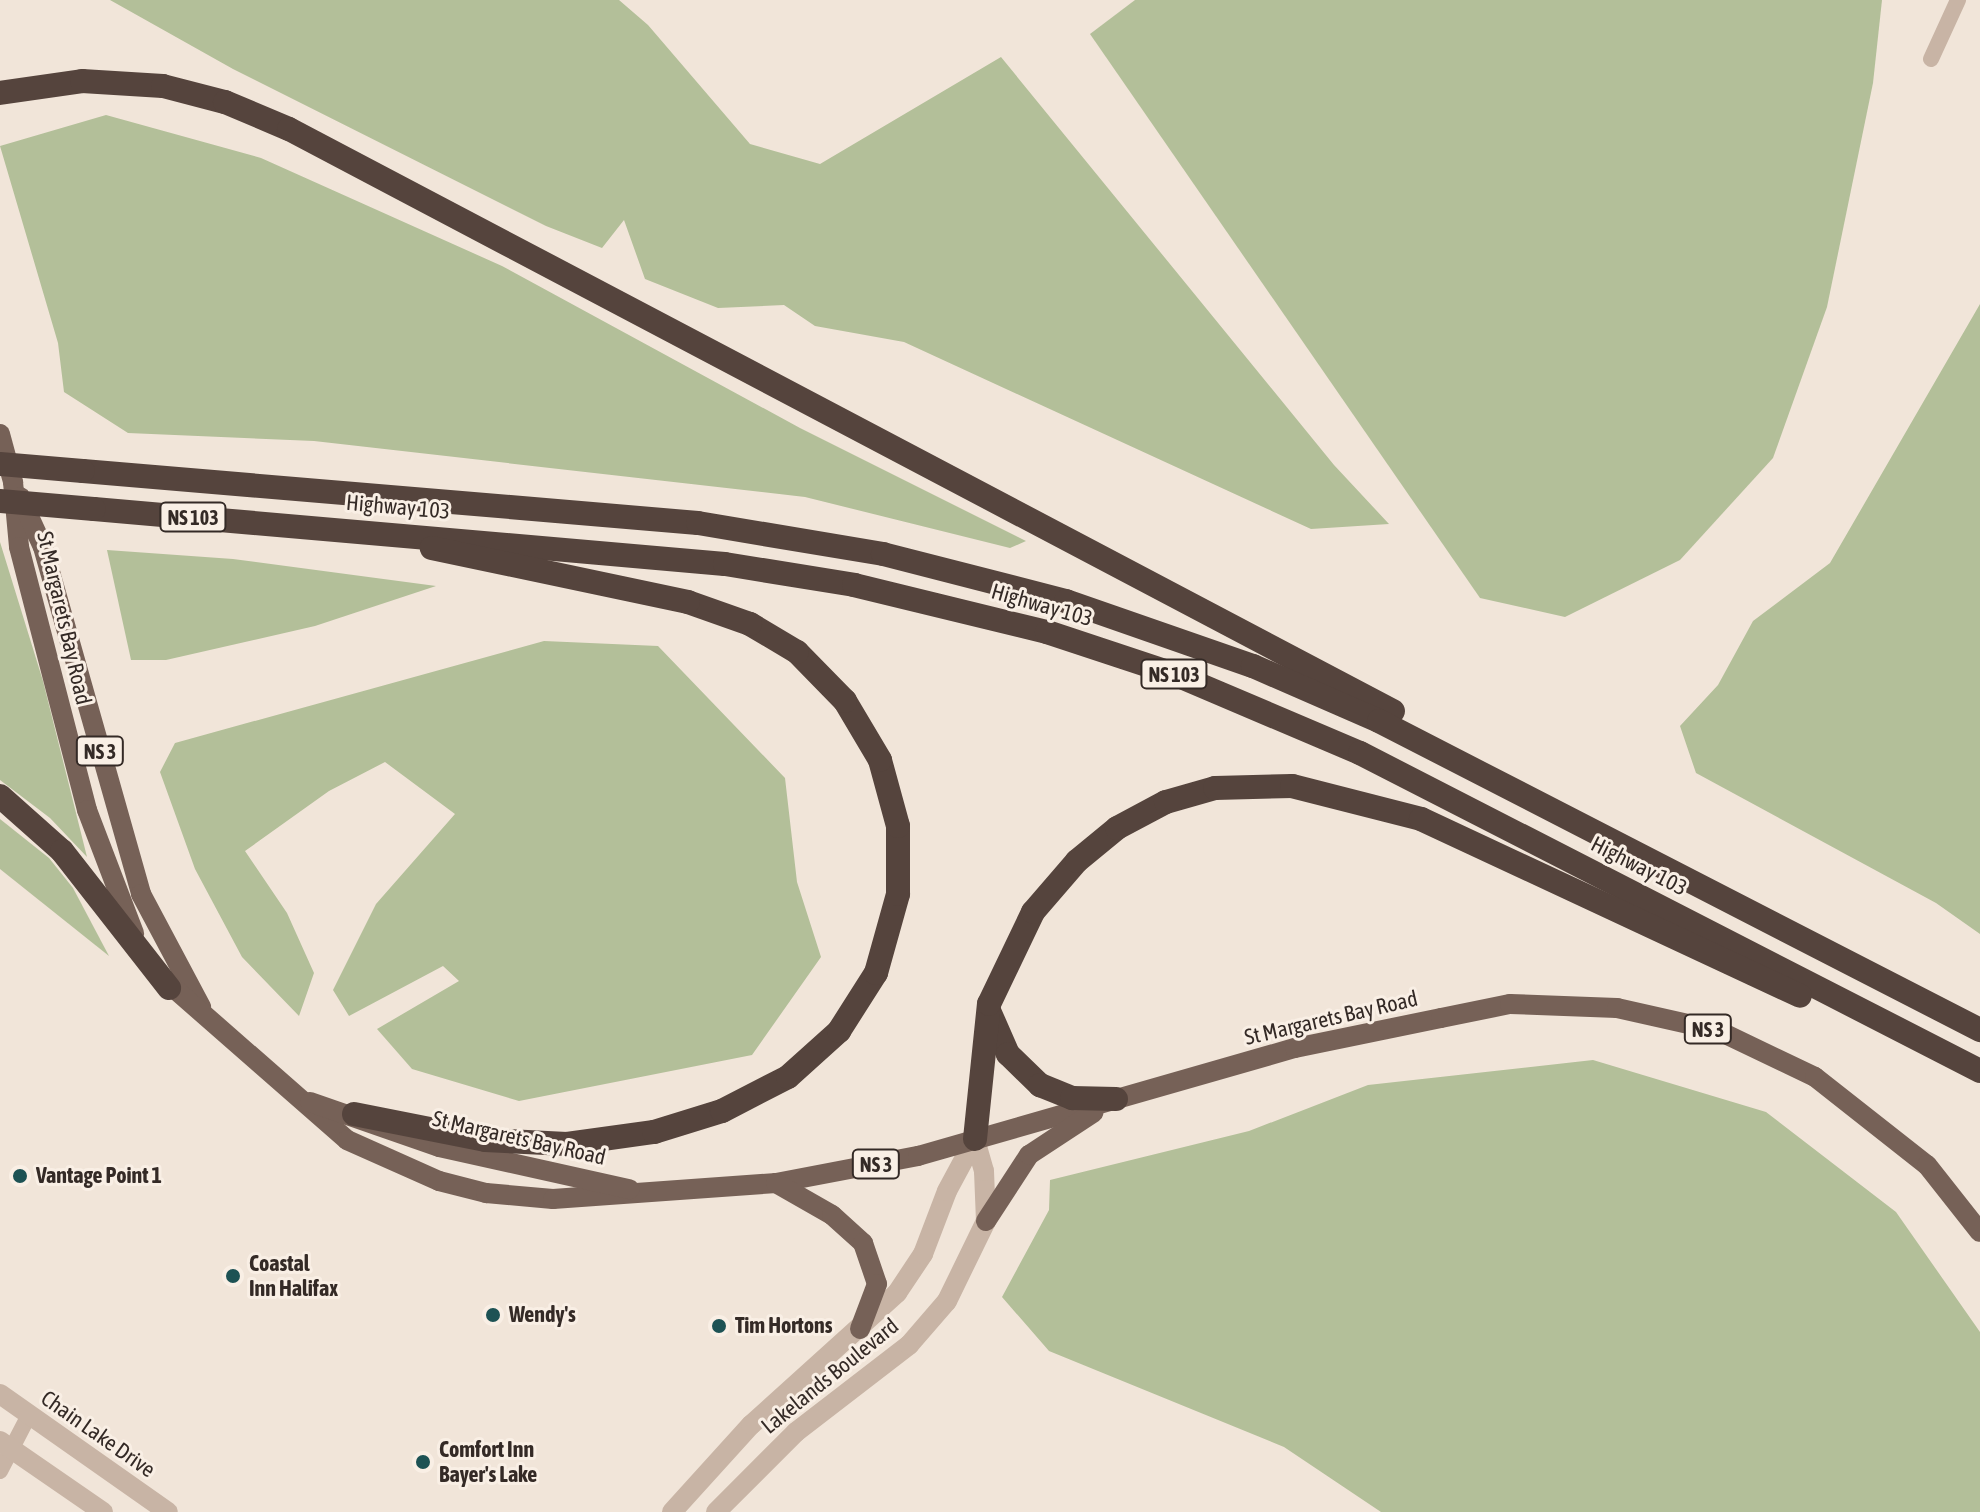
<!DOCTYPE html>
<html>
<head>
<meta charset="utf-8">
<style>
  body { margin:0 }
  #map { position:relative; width:1980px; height:1512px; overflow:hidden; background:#f1e5d9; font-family:"Asap Condensed",sans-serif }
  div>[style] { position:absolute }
  .green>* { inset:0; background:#b3bf99 }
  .minor>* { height:16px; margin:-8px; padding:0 8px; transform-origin:8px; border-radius:8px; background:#c8b4a5 }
  .tertiary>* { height:20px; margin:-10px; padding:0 10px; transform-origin:10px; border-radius:10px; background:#c8b4a5 }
  .primary>* { height:20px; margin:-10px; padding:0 10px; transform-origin:10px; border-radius:10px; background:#766157 }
  .motorway>* { height:24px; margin:-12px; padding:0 12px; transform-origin:12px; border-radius:12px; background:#55443d }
  .motorway-bridge>* { height:24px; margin:-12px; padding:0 12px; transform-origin:12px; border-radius:12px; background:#55443d }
  .dots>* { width:22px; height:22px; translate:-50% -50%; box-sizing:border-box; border:4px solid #f9efe5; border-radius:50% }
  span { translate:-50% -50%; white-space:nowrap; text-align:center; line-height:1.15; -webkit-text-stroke:6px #f9efe5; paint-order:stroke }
  .shield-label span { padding:2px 6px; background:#f9efe5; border:2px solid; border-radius:6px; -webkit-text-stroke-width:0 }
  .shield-label { font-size:20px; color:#342a26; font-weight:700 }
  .street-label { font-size:22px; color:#342a26 }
  .poi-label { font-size:22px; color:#342a26; font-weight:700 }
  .left { translate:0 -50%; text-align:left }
</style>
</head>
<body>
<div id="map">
  <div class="green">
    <i style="clip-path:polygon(110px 0,619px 0,648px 25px,750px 144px,820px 164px,1001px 57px,1334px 465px,1389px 524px,1311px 529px,904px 342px,815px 326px,784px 305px,718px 308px,645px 279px,624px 220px,602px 248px,546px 226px,233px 69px)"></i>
    <i style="clip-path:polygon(1135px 0,1882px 0,1873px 83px,1827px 307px,1773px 458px,1680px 560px,1565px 617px,1480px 598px,1090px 34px)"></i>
    <i style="clip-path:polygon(106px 115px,261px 158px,502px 266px,800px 428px,1026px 541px,1010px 548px,805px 497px,314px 441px,128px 433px,64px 392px,58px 343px,0 146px)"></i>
    <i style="clip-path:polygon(1980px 304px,1980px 934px,1936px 903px,1696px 773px,1680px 726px,1718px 685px,1753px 621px,1830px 563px)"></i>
    <i style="clip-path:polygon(0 542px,43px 681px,87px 857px,50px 818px,0 780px)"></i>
    <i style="clip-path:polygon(107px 550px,233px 559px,436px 586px,315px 626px,166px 660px,131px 660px)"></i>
    <i style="clip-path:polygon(544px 641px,658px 646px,785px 778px,797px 882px,821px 957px,752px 1055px,519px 1101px,412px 1069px,377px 1029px,459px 981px,443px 966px,349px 1016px,333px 990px,376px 904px,455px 814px,385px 762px,329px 791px,245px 851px,287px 913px,314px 973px,299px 1016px,242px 957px,195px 869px,160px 772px,175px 743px)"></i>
    <i style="clip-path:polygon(0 819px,49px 858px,73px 888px,109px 956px,0 869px)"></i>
    <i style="clip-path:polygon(1593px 1060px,1766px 1112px,1896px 1212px,1980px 1332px,1980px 1512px,1381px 1512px,1284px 1447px,1049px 1351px,1002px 1297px,1049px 1210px,1050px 1180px,1249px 1131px,1368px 1085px)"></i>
  </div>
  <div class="minor">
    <i style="left:1931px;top:59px;width:65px;rotate:-65.4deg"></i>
    <i style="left:0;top:1471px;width:63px;rotate:-62.6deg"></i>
  </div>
  <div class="tertiary">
    <i style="left:0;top:1394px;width:205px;rotate:35.1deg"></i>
    <i style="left:0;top:1441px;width:125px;rotate:34.6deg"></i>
    <i style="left:672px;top:1512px;width:118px;rotate:-47.8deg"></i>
    <i style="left:751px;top:1425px;width:197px;rotate:-42.1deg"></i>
    <i style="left:897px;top:1293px;width:47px;rotate:-56.3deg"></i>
    <i style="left:923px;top:1254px;width:67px;rotate:-69.1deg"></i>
    <i style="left:947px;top:1191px;width:59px;rotate:-61.7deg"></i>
    <i style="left:716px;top:1512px;width:113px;rotate:-45deg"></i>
    <i style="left:796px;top:1432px;width:143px;rotate:-37.6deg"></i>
    <i style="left:909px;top:1345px;width:58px;rotate:-49.2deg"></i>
    <i style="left:947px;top:1301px;width:89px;rotate:-64deg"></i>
    <i style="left:986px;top:1221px;width:50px;rotate:-92.3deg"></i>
    <i style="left:984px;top:1171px;width:33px;rotate:-106deg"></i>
  </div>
  <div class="primary">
    <i style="left:0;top:434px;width:50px;rotate:74.8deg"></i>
    <i style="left:13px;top:482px;width:65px;rotate:84.7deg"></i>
    <i style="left:19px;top:547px;width:272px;rotate:75.5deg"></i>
    <i style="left:87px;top:810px;width:132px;rotate:69.1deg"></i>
    <i style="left:20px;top:497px;width:55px;rotate:65.3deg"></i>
    <i style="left:43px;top:547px;width:361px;rotate:74.2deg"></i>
    <i style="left:141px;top:894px;width:128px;rotate:62deg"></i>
    <i style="left:161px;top:977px;width:247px;rotate:41.2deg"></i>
    <i style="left:347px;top:1140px;width:101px;rotate:24deg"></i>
    <i style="left:439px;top:1181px;width:49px;rotate:14.3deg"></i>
    <i style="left:486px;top:1193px;width:67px;rotate:5.1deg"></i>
    <i style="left:553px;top:1199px;width:224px;rotate:-4.1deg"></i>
    <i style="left:776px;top:1183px;width:145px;rotate:-10.8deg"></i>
    <i style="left:918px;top:1156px;width:392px;rotate:-16deg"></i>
    <i style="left:1295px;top:1048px;width:149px;rotate:-11.6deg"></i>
    <i style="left:1441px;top:1018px;width:70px;rotate:-11.5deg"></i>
    <i style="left:1510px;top:1004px;width:107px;rotate:2.1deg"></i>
    <i style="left:1617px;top:1008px;width:105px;rotate:12.7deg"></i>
    <i style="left:1719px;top:1031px;width:106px;rotate:25.6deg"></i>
    <i style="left:1815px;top:1077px;width:142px;rotate:38.2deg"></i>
    <i style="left:1927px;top:1165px;width:85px;rotate:51.7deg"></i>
    <i style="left:310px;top:1102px;width:137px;rotate:19.2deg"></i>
    <i style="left:439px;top:1147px;width:195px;rotate:12.5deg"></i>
    <i style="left:776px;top:1183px;width:64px;rotate:29.7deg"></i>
    <i style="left:832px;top:1215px;width:42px;rotate:42.1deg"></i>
    <i style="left:863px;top:1243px;width:43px;rotate:71.1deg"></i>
    <i style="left:877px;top:1284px;width:48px;rotate:110.7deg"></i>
    <i style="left:986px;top:1221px;width:79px;rotate:-56.9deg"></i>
    <i style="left:1029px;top:1155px;width:77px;rotate:-33.3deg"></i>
  </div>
  <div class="motorway">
    <i style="left:0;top:93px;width:83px;rotate:-8.3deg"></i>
    <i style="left:82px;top:81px;width:81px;rotate:3.5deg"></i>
    <i style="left:163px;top:86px;width:64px;rotate:14.5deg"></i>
    <i style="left:225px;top:102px;width:69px;rotate:22.9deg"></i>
    <i style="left:289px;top:129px;width:1248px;rotate:27.8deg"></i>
    <i style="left:83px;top:471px;width:617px;rotate:4.83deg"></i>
    <i style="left:698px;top:523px;width:188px;rotate:9.5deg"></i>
    <i style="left:883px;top:554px;width:189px;rotate:14.4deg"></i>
    <i style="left:1066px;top:601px;width:198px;rotate:19.2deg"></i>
    <i style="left:1253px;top:666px;width:137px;rotate:23.6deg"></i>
    <i style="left:1379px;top:721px;width:676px;rotate:27.21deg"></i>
    <i style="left:94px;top:509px;width:633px;rotate:4.98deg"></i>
    <i style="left:725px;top:564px;width:131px;rotate:9.2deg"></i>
    <i style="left:854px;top:585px;width:199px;rotate:13.7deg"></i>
    <i style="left:1047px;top:632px;width:134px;rotate:18.3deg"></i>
    <i style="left:1174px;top:674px;width:202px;rotate:23deg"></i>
    <i style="left:1360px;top:753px;width:697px;rotate:27.15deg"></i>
    <i style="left:0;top:796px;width:83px;rotate:41.6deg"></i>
    <i style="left:62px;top:851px;width:174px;rotate:52deg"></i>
    <i style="left:990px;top:1013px;width:45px;rotate:66.3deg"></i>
    <i style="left:1008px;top:1054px;width:45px;rotate:44.1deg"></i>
    <i style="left:1040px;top:1085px;width:35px;rotate:22deg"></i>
    <i style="left:1072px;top:1098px;width:44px;rotate:1.3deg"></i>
    <i style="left:354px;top:1114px;width:134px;rotate:11.2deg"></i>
    <i style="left:485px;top:1140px;width:82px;rotate:2.8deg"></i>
    <i style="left:567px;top:1144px;width:88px;rotate:-7.9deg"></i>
    <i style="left:654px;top:1132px;width:71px;rotate:-17.2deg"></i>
    <i style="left:722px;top:1111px;width:74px;rotate:-27.3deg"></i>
    <i style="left:788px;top:1077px;width:69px;rotate:-42deg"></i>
    <i style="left:839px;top:1031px;width:69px;rotate:-57.5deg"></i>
    <i style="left:876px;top:973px;width:82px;rotate:-74.4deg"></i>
    <i style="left:898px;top:894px;width:68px;rotate:-90deg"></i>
    <i style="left:898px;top:826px;width:68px;rotate:-105.3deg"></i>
    <i style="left:880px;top:760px;width:69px;rotate:-120.7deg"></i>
    <i style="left:845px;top:701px;width:69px;rotate:-134.4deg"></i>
    <i style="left:797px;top:652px;width:55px;rotate:-149.2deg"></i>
    <i style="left:750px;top:624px;width:66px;rotate:-160.5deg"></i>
    <i style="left:688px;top:602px;width:262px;rotate:-168.1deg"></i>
    <i style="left:975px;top:1139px;width:136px;rotate:-84.1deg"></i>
    <i style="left:989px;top:1004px;width:102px;rotate:-64.4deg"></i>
    <i style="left:1033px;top:912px;width:67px;rotate:-49.2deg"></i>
    <i style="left:1077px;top:861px;width:52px;rotate:-39.5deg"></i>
    <i style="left:1117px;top:828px;width:55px;rotate:-28deg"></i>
    <i style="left:1166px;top:802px;width:51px;rotate:-15.9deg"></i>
    <i style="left:1215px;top:788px;width:77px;rotate:-1.5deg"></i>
    <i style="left:1292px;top:786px;width:133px;rotate:14.3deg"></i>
    <i style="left:1421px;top:819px;width:418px;rotate:25deg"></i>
  </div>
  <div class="motorway-bridge">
    <i style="left:0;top:464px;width:83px;rotate:4.8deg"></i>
    <i style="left:0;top:501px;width:94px;rotate:4.9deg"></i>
  </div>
  <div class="dots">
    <i style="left:20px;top:1176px;background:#1d5254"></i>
    <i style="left:233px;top:1276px;background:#1d5254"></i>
    <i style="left:493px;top:1315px;background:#1d5254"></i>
    <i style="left:719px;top:1326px;background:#1d5254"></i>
    <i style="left:423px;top:1462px;background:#1d5254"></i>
  </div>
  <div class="shield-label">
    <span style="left:193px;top:517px">NS 103</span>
    <span style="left:1174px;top:674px">NS 103</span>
    <span style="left:100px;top:751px">NS 3</span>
    <span style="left:1708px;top:1029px">NS 3</span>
    <span style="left:876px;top:1164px">NS 3</span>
  </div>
  <div class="street-label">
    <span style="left:398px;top:507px;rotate:5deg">Highway 103</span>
    <span style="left:1042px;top:605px;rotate:16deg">Highway 103</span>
    <span style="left:64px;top:618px;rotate:77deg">St Margarets Bay Road</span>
    <span style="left:1639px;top:866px;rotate:27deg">Highway 103</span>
    <span style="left:1331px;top:1018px;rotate:-13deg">St Margarets Bay Road</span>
    <span style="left:519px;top:1138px;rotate:13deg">St Margarets Bay Road</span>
    <span style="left:830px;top:1376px;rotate:-39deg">Lakelands Boulevard</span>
    <span style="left:98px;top:1434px;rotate:35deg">Chain Lake Drive</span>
  </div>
  <div class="poi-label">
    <span class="left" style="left:36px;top:1176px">Vantage Point 1</span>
    <span class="left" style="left:249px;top:1276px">Coastal<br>Inn Halifax</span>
    <span class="left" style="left:509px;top:1315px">Wendy's</span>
    <span class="left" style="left:735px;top:1326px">Tim Hortons</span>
    <span class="left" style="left:439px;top:1462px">Comfort Inn<br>Bayer's Lake</span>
  </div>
</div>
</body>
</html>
